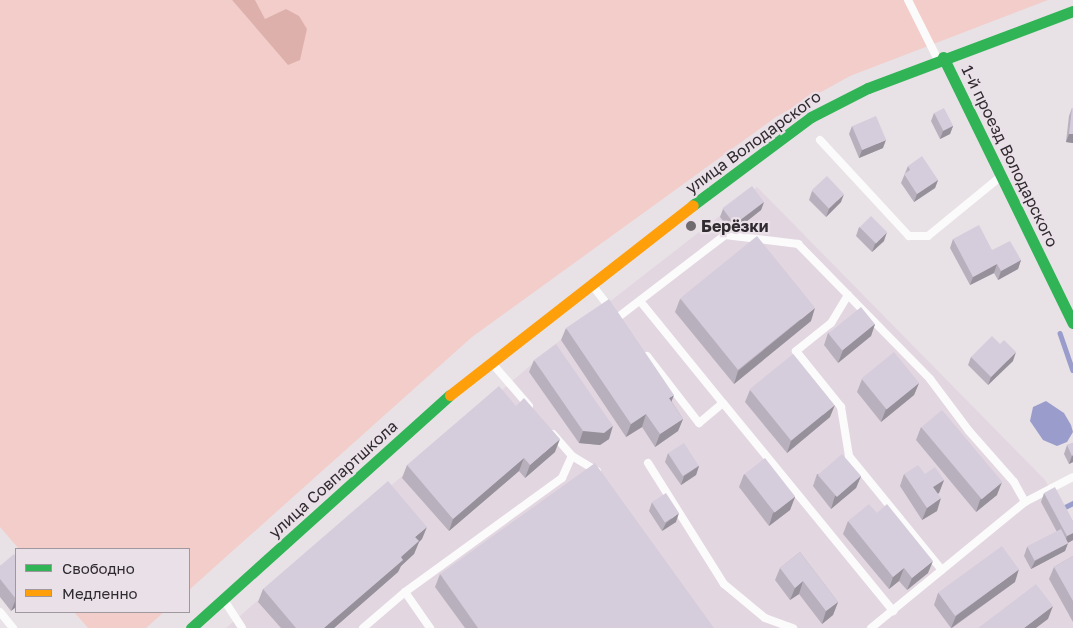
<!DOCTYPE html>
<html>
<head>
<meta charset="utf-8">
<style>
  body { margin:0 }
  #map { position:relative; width:1073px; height:628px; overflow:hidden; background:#e8e2e7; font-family:"Golos Text",sans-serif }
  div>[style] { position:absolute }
  .built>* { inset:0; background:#e2d6e0 }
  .green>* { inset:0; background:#f3cdc9 }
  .forest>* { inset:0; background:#deb0ac }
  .water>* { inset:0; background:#9a9dcc }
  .stream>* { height:4.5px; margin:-2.25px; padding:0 2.25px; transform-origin:2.25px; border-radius:2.25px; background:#9a9dcc }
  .lane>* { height:8px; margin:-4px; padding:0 4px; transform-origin:4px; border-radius:4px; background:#fcfbfb }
  .fast>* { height:11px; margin:-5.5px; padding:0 5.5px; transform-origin:5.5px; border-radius:5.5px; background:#30b455 }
  .slow>* { height:11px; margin:-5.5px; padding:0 5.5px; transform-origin:5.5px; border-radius:5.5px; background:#ff9f0a }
  .wall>* { inset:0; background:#b8b0bd }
  .shaded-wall>* { inset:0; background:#96909a }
  .building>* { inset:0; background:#d6cddc; transform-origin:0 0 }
  .dots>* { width:14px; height:14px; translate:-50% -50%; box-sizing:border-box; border:2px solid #eae0e8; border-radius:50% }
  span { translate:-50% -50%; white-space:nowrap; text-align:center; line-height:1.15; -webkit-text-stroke:4.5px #eae0e8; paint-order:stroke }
  .street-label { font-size:16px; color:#2f2b2e }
  .poi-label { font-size:16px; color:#2f2b2e; font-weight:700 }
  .left { translate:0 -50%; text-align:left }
  .legend { position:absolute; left:15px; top:548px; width:175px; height:65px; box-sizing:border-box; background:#eae0e8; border:1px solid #9f989e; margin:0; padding:6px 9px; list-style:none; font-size:15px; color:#2f2b2e }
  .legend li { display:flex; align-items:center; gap:10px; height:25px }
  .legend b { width:25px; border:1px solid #9f989e }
</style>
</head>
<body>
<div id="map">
  <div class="built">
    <i style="clip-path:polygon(757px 187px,1045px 480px,1073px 532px,1073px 628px,226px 628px,554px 345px)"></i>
  </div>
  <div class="green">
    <i style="clip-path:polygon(0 0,232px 0,288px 64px,302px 44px,307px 29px,286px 9px,265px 20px,255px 0,1048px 0,850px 76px,776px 117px,472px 337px,189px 590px,189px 549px,19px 549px,0 527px)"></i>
    <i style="clip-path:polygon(74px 612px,164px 612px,146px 628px,88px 628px)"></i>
  </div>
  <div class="forest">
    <i style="clip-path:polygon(232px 0,255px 0,265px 19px,286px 9px,299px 16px,307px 29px,300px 60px,288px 65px)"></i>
  </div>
  <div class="water">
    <i style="clip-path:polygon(1046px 401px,1064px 413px,1071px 425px,1073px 432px,1067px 442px,1057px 446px,1043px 440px,1030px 421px,1033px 407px)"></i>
  </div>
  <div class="stream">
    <i style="left:1060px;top:333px;width:39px;rotate:71deg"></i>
    <i style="left:1065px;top:507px;width:9px;rotate:-27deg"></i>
  </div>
  <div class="lane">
    <i style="left:908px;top:0;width:67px;rotate:63.4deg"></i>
    <i style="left:820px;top:140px;width:131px;rotate:47.2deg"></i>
    <i style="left:909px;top:236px;width:19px"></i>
    <i style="left:928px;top:236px;width:93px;rotate:-39.3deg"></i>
    <i style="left:592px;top:285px;width:31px;rotate:52deg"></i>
    <i style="left:848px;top:295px;width:33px;rotate:121deg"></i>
    <i style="left:831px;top:323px;width:45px;rotate:141.3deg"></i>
    <i style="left:796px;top:351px;width:72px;rotate:51.2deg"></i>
    <i style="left:841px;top:407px;width:50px;rotate:80.7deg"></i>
    <i style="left:849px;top:456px;width:147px;rotate:50.8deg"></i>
    <i style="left:640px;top:301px;width:132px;rotate:50.9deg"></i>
    <i style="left:617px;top:318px;width:136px;rotate:-37.5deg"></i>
    <i style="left:725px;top:235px;width:74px;rotate:7deg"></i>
    <i style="left:798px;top:244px;width:189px;rotate:45.6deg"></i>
    <i style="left:930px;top:379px;width:65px;rotate:53.1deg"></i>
    <i style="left:969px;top:431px;width:68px;rotate:48.6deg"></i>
    <i style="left:1014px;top:482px;width:23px;rotate:61deg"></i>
    <i style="left:647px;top:356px;width:85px;rotate:52.2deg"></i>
    <i style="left:699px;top:423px;width:31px;rotate:-40deg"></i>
    <i style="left:723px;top:403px;width:269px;rotate:50.7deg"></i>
    <i style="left:491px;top:362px;width:58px;rotate:49.2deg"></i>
    <i style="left:553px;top:434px;width:29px;rotate:49deg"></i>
    <i style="left:572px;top:456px;width:29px;rotate:31deg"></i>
    <i style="left:648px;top:463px;width:143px;rotate:57.9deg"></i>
    <i style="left:724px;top:584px;width:53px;rotate:39.7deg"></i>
    <i style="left:765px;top:618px;width:30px;rotate:20deg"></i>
    <i style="left:405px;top:592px;width:44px;rotate:55.2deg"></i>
    <i style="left:224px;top:600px;width:33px;rotate:57deg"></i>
    <i style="left:0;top:612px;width:21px;rotate:51deg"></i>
    <i style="left:363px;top:628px;width:55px;rotate:-40.6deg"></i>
    <i style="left:405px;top:592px;width:194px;rotate:-36deg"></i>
    <i style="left:562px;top:478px;width:24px;rotate:-66deg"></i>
    <i style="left:871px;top:628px;width:199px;rotate:-39.3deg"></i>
    <i style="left:1025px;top:502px;width:54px;rotate:-27.5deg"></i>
  </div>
  <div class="fast">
    <i style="left:943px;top:57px;width:296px;rotate:64deg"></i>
    <i style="left:693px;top:205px;width:147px;rotate:-36.7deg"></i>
    <i style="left:811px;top:117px;width:64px;rotate:-27deg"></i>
    <i style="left:868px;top:88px;width:219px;rotate:-20.6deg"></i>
    <i style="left:191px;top:628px;width:348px;rotate:-42deg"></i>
  </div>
  <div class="slow">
    <i style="left:450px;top:395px;width:308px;rotate:-38deg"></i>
  </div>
  <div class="wall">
    <i style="clip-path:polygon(1072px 108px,1073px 108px,1073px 143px,1066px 142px,1069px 116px)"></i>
    <i style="clip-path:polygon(934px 113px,953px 126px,950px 134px,940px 139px,931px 121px)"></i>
    <i style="clip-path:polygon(852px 126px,883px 148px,859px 158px,849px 134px)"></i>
    <i style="clip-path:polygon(908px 166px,938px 180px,935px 188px,914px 202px,901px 183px)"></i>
    <i style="clip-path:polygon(812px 191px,841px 202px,826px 217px,809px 200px)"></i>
    <i style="clip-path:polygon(764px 202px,761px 210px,732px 233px,720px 217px,723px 209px)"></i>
    <i style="clip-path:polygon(859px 227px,884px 241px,872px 252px,856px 236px)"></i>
    <i style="clip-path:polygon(953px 239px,992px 250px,1021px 260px,1018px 269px,998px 280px,994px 273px,970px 285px,950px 248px)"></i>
    <i style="clip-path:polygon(680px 299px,811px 321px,734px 384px,675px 312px)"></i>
    <i style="clip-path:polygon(875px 324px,871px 336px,838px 363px,824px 345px,828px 333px)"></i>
    <i style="clip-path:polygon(566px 328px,672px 402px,683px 419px,678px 431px,655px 447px,642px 427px,626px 437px,561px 340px)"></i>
    <i style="clip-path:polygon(971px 357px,1013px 361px,988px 385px,968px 365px)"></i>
    <i style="clip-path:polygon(534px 360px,609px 439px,600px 445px,579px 443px,529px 372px)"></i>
    <i style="clip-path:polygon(862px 379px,919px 383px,914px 395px,881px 422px,857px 392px)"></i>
    <i style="clip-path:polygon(750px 390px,830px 417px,787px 453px,745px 402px)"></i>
    <i style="clip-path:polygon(921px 427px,997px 495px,976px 512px,916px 440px)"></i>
    <i style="clip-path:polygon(1073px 443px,1073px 462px,1069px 464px,1064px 454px,1067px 445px)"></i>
    <i style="clip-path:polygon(555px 452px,525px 478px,519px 471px,449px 531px,402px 478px,407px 465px)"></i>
    <i style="clip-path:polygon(668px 453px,699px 466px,696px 475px,681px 485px,665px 462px)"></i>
    <i style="clip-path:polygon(744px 474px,795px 497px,790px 510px,769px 526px,739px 487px)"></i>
    <i style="clip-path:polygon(817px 474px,861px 476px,856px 488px,831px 509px,813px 486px)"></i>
    <i style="clip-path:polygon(904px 474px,925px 474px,944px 480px,939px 493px,938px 493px,937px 511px,922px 520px,900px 486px)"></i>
    <i style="clip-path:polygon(1044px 493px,1073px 521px,1073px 540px,1068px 543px,1065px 551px,1031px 569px,1024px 556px,1027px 547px,1057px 532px,1041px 502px)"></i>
    <i style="clip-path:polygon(652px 502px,676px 522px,662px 531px,649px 511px)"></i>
    <i style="clip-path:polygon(848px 521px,928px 573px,907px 590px,899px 581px,889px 589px,843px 534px)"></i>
    <i style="clip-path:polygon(422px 539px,419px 542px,414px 554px,401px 566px,398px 572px,334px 628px,281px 628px,258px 602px,263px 589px)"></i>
    <i style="clip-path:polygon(800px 552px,838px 602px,833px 615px,822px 624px,799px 594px,790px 600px,775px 580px,780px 568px)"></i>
    <i style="clip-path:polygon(1073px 556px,1073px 622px,1049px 579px,1054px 567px)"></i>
    <i style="clip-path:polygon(16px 557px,16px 607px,11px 611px,0 597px,0 566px)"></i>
    <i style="clip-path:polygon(440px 574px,714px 628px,465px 628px,435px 587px)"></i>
    <i style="clip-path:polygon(1015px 582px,952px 628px,951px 628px,934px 605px,938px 593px)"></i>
  </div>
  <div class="shaded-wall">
    <i style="clip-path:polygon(953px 126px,950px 134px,940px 139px,943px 131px)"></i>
    <i style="clip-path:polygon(1069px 134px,1073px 134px,1073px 143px,1066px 142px)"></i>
    <i style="clip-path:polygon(886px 140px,883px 148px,859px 158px,862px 150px)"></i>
    <i style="clip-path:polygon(938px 180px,935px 188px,914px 202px,917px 194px)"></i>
    <i style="clip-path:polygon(844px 194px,841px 202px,826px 217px,829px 209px)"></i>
    <i style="clip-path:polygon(764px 202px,761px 210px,732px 233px,735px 224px)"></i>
    <i style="clip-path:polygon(887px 232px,884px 241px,872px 252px,875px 244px)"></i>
    <i style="clip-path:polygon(1021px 260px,1018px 269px,998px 280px,1001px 271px)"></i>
    <i style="clip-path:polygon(997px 264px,994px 273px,970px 285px,973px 277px)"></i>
    <i style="clip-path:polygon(815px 308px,811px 321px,734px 384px,738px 371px)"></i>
    <i style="clip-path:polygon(875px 324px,871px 336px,838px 363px,843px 350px)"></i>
    <i style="clip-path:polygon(1016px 352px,1013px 361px,988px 385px,991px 377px)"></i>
    <i style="clip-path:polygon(919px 383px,914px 395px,881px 422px,886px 409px)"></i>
    <i style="clip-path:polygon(674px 395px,669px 408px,669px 398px)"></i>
    <i style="clip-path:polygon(835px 405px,830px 417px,787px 453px,791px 441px)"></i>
    <i style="clip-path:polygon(646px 414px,642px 427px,626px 437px,631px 424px)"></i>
    <i style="clip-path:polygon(683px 419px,678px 431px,655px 447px,660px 434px)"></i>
    <i style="clip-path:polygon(613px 426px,609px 439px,600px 445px,579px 443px,583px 431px)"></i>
    <i style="clip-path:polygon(560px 439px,555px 452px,525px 478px,530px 465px)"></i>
    <i style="clip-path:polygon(1073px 455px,1073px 462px,1069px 464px,1072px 456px)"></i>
    <i style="clip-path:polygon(524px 458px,519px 471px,449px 531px,453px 519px)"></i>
    <i style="clip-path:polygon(699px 466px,696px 475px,681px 485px,684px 476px)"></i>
    <i style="clip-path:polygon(861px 476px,856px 488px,831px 509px,835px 496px)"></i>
    <i style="clip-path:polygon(944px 480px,939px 493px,929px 499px,933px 487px)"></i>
    <i style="clip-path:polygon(1002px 482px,997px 495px,976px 512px,980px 500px)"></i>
    <i style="clip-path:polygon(795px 497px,790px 510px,769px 526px,773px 513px)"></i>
    <i style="clip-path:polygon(941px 498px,937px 511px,922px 520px,927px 508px)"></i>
    <i style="clip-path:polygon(679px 513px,676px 522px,662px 531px,666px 523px)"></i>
    <i style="clip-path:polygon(427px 527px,422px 539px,419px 542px,414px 554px,401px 566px,398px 572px,334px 628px,324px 628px,401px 557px,415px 537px)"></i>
    <i style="clip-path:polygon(1073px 533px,1073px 540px,1064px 545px,1067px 536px)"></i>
    <i style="clip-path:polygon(1068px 543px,1065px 551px,1031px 569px,1035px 561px)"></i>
    <i style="clip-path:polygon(933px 561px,928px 573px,907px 590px,912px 578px)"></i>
    <i style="clip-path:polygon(904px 568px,899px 581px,889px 589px,893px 577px)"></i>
    <i style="clip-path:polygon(1019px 569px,1015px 582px,951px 628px,956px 616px)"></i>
    <i style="clip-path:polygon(803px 581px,799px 594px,790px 600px,795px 588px)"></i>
    <i style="clip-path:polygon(16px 598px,16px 607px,11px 611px,16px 599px)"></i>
    <i style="clip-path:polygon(838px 602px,833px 615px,822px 624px,826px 611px)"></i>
    <i style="clip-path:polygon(1053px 606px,1048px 619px,1036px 628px,1024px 628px)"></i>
  </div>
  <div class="building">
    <i style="left:944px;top:108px;width:20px;height:11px;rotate:63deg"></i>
    <i style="clip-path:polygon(1072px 108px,1073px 108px,1073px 134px,1069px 134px)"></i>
    <i style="left:876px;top:116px;width:26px;height:26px;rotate:67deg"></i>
    <i style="clip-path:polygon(922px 156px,938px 180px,917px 194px,904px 174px,910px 170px,908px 166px)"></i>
    <i style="left:827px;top:176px;width:25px;height:21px;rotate:47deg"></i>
    <i style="left:752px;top:186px;width:20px;height:37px;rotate:53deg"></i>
    <i style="left:871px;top:216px;width:23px;height:16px;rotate:45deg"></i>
    <i style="clip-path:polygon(979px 225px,992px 250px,1010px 241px,1021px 260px,1001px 271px,997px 264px,973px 277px,953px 239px)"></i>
    <i style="left:757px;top:236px;width:92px;height:99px;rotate:51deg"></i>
    <i style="clip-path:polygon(609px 299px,674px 395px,669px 398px,683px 419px,660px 434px,646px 414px,631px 424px,566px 328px)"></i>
    <i style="left:861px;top:307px;width:22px;height:42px;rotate:51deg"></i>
    <i style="clip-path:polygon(992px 336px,1000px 344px,1004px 340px,1016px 352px,991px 377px,971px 357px)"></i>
    <i style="clip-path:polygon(556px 344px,613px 426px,604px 433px,583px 431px,534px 360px)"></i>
    <i style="left:894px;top:352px;width:40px;height:42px;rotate:51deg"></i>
    <i style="left:793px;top:354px;width:66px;height:56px;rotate:51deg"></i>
    <i style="clip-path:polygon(499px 386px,516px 406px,524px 398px,560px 439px,530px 465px,524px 458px,453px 519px,407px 465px)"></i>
    <i style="left:942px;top:410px;width:94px;height:27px;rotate:50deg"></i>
    <i style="left:684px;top:443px;width:27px;height:19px;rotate:57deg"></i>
    <i style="clip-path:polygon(1073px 443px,1073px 455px,1072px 456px,1067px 445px)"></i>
    <i style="left:842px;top:454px;width:29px;height:32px;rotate:49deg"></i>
    <i style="left:765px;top:458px;width:49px;height:26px;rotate:52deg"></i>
    <i style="clip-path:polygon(595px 463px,714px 628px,478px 628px,440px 574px)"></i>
    <i style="clip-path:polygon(918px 465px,925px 474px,935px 467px,944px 480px,933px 487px,941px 498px,927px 508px,904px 474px)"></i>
    <i style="clip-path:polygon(388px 481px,427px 527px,415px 537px,419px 541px,401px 557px,403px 560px,324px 628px,296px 628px,263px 589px)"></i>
    <i style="clip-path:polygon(1055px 487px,1073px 521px,1073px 533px,1067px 536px,1044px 493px)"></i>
    <i style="left:666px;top:493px;width:24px;height:17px;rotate:57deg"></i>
    <i style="clip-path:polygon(869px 504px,877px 513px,887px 504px,933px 561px,912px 578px,904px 568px,893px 577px,848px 521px)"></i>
    <i style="left:1061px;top:529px;width:16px;height:38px;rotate:63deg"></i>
    <i style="left:1002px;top:546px;width:29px;height:79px;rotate:54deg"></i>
    <i style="clip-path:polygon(800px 552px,838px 602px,826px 611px,803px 581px,795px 588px,780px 568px)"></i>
    <i style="clip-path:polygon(14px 554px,16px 557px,16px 599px,0 579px,0 566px)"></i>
    <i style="clip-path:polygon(1073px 556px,1073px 601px,1054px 567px)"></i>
    <i style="clip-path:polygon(1036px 584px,1053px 606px,1024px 628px,978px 628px)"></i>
  </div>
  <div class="dots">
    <i style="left:691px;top:226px;background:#706b6f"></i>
  </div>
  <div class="street-label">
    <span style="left:753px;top:142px;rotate:-36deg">улица Володарского</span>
    <span style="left:1010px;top:156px;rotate:64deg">1-й проезд Володарского</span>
    <span style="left:333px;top:479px;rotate:-42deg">улица Совпартшкола</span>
  </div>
  <div class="poi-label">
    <span class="left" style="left:701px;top:226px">Берёзки</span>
  </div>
  <ul class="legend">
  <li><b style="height:6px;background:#30b455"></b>Свободно</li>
  <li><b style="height:6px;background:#ff9f0a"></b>Медленно</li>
  </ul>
</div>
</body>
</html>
